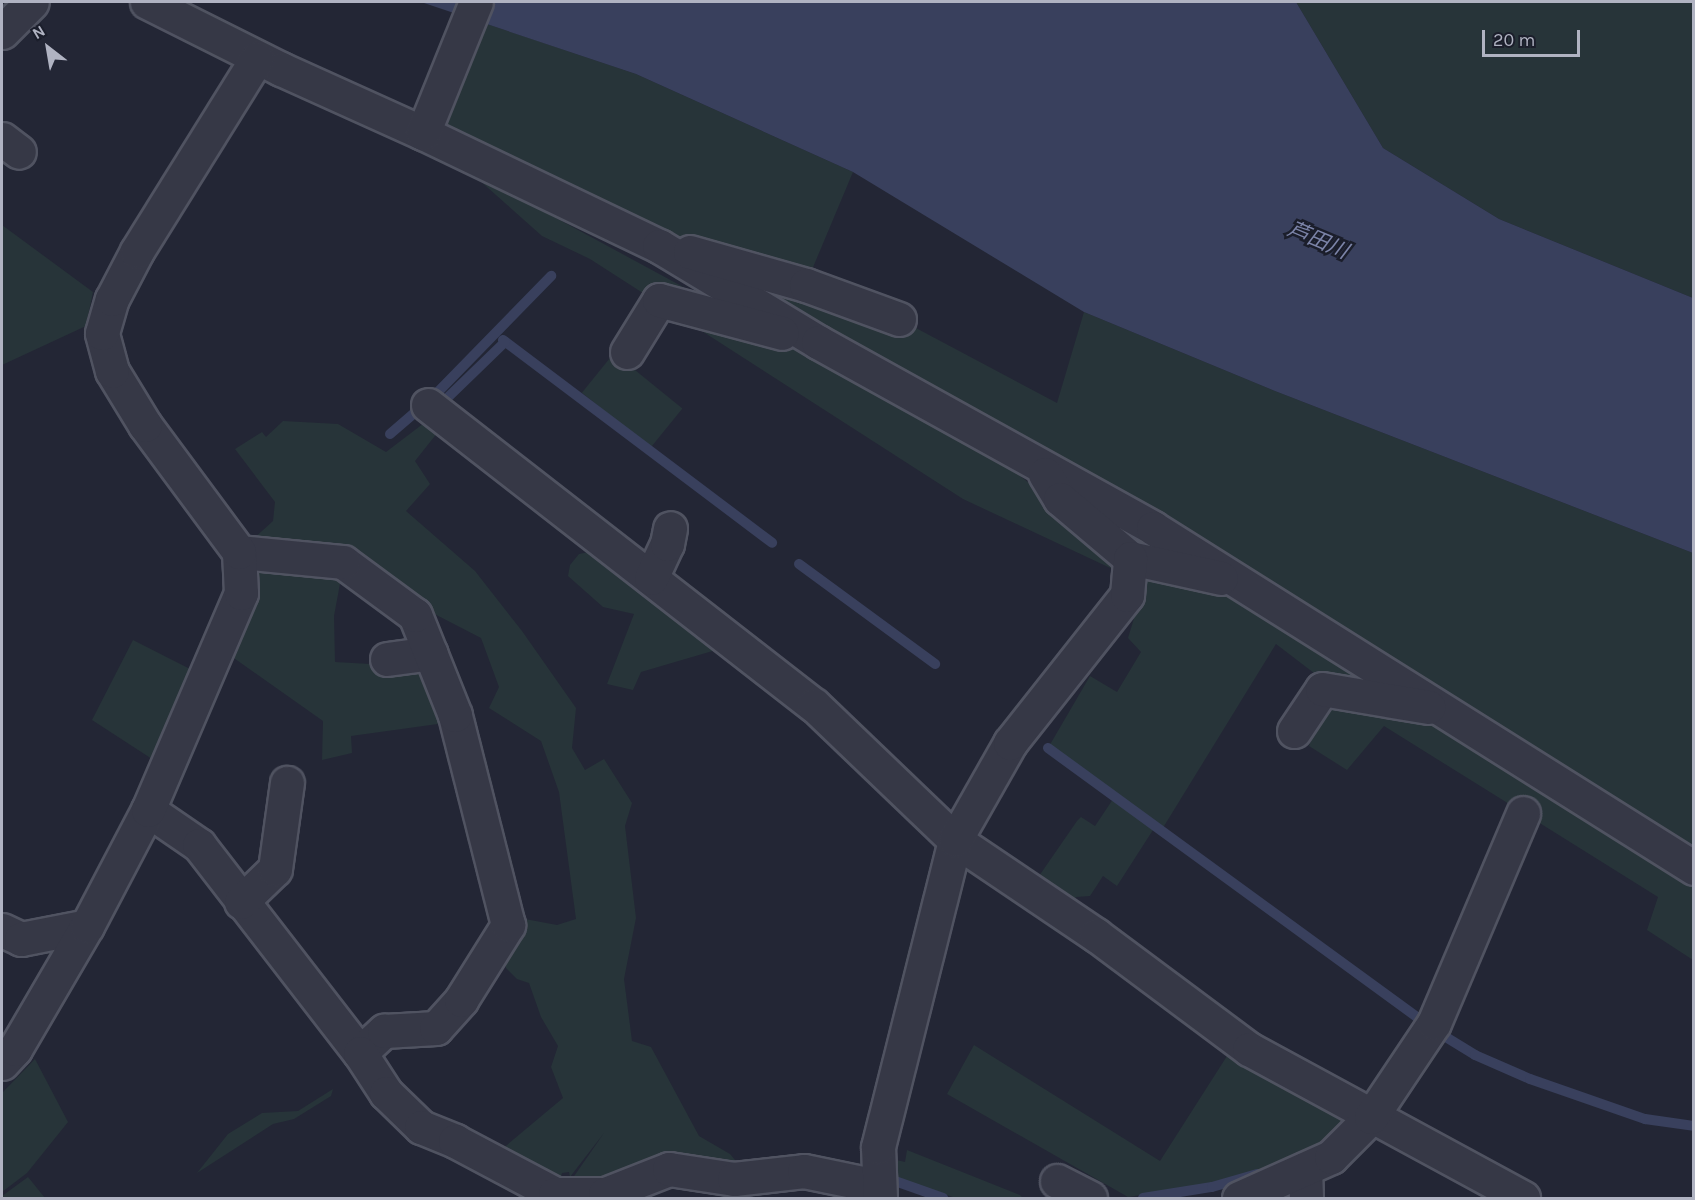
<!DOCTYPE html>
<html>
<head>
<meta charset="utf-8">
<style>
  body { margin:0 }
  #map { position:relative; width:1695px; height:1200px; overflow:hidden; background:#232635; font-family:Karla,"Noto Sans JP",sans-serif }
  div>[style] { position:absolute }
  .green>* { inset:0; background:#273439; transform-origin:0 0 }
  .water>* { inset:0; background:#39405d }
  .stream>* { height:10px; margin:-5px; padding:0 5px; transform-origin:5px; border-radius:5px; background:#39405d }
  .roads { filter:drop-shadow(2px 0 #505361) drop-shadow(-2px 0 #505361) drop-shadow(0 2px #505361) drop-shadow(0 -2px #505361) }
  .street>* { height:33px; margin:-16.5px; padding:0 16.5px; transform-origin:16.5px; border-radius:16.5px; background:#363846 }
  span { translate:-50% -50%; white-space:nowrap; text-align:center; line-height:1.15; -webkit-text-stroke:5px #1b1e2b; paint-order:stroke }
  .water-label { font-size:21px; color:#7c84a8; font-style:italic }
  .frame { position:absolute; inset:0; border:3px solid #b0b3c2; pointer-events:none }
  .north { position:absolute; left:18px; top:18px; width:60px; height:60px; -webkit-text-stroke:4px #1b1e2b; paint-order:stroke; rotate:329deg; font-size:16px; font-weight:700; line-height:24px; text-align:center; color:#b0b3c2 }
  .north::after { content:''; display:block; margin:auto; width:21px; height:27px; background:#b0b3c2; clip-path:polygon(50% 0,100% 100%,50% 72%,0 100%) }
  .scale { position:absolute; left:1482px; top:30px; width:98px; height:27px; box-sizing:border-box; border:3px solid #b0b3c2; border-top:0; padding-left:8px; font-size:18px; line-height:21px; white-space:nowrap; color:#b0b3c2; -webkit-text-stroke:4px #1b1e2b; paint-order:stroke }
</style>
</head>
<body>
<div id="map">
  <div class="green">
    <i style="clip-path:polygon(1296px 2px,1693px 2px,1693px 298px,1499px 219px,1383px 148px)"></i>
    <i style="clip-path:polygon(472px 19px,636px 74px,853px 172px,806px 284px,899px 319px,1057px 403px,1084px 312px,1275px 391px,1693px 553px,1693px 960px,1647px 930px,1658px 897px,1384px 726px,1347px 770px,1309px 746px,1325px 704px,1344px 696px,1276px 644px,1161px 831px,1048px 748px,1090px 676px,1117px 692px,1141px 652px,1128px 638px,1143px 589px,1039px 465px,441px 125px)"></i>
    <i style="clip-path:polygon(469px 171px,992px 454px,1057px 505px,1121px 573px,963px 499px,590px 259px,542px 236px)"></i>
    <i style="clip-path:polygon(2px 225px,93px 292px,86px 326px,2px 365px)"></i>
    <i style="left:614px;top:353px;width:88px;height:51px;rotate:39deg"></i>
    <i style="clip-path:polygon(432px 417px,442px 427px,415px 461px,430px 484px,406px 511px,475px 571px,522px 631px,576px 708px,572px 748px,585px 770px,604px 759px,632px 803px,625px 826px,636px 918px,624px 979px,632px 1041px,651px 1047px,699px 1136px,730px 1154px,745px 1172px,599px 1185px,570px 1182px,604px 1133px,570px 1177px,569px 1172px,562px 1173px,558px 1185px,495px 1155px,563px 1098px,551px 1067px,558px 1046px,541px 1017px,529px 983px,517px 979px,506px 968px,504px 954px,511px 936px,525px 919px,557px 925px,576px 919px,559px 792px,541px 741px,489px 708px,499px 687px,481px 638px,419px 606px,251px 541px,273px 521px,275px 502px,235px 449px,262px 432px,266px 437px,283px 421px,338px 424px,386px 452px)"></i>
    <i style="clip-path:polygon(594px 551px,722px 641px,716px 650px,641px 672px,633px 690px,607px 684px,634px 614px,603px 607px,568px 576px,570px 565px,579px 554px)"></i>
    <i style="clip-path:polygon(266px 559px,342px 573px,334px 616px,335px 662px,388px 665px,425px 661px,445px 723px,351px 736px,352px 753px,322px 760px,323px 721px,231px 656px,256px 596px,254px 575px)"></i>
    <i style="clip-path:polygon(133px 640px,192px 670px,152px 759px,92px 720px)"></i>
    <i style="clip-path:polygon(1113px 799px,1153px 830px,1117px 886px,1103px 876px,1090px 896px,1076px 897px,1066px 909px,970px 840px,972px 830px,1039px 876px,1077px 821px,1081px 817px,1095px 826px)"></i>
    <i style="clip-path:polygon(974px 1045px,1160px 1161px,1227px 1056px,1235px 1062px,1244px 1053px,1348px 1115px,1341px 1121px,1347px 1124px,1289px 1162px,1213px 1184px,1128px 1197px,947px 1094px)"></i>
    <i style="clip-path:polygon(35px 1059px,68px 1122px,27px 1173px,2px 1192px,2px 1093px)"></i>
    <i style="clip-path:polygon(333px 1089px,331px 1096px,294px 1119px,273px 1124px,197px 1173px,228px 1134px,262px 1113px,298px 1111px)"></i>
    <i style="clip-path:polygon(907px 1150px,1020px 1195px,1023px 1198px,956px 1198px,892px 1177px,892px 1159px,905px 1162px)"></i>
    <i style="clip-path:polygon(28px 1177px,45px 1198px,2px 1198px,2px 1196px)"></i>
  </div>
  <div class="water">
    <i style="clip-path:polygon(421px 2px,1296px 2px,1383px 148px,1499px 219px,1693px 298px,1693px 553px,1275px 391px,1084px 312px,853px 172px,636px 74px)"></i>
  </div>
  <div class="stream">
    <i style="left:503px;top:340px;width:337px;rotate:37deg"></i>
    <i style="left:449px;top:409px;width:9px;rotate:-139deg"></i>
    <i style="left:442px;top:403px;width:88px;rotate:-44.1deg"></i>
    <i style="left:390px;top:434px;width:58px;rotate:-40.8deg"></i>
    <i style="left:434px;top:396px;width:168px;rotate:-45.7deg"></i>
    <i style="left:799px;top:564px;width:169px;rotate:36.3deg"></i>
    <i style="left:1048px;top:748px;width:470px;rotate:36.1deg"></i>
    <i style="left:1436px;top:1031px;width:46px;rotate:31.6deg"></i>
    <i style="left:1475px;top:1055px;width:60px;rotate:23.6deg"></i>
    <i style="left:1530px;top:1079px;width:122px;rotate:19.2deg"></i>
    <i style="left:1645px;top:1119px;width:49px;rotate:8.1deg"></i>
    <i style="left:895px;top:1181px;width:51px;rotate:19.5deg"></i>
    <i style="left:1143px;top:1198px;width:70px;rotate:-9.1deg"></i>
    <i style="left:1212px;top:1187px;width:47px;rotate:-16.1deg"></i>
  </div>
  <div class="roads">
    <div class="street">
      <i style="left:147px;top:2px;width:150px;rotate:26.6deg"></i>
      <i style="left:281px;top:69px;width:156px;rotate:24.3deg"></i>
      <i style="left:423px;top:133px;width:262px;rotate:25.6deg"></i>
      <i style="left:659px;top:246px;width:186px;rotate:31.1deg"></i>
      <i style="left:818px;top:342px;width:383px;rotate:29deg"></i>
      <i style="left:1153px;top:528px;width:639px;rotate:32.15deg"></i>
      <i style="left:2px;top:32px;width:42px;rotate:-45deg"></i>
      <i style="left:423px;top:133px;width:141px;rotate:-68deg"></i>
      <i style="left:2px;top:139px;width:21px;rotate:37deg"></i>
      <i style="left:690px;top:252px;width:121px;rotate:15.9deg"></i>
      <i style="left:806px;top:285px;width:99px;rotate:20.1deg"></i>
      <i style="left:627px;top:352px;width:61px;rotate:-58.4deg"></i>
      <i style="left:659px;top:300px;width:127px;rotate:15deg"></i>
      <i style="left:428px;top:405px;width:489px;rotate:37.9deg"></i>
      <i style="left:814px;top:705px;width:195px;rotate:43.8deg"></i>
      <i style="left:955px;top:840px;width:170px;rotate:34deg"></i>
      <i style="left:1096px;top:935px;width:191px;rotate:36.7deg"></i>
      <i style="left:1249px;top:1049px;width:312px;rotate:28.5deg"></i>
      <i style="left:1045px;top:474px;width:29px;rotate:59deg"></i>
      <i style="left:1060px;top:499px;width:92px;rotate:40.1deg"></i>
      <i style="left:1130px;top:558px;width:93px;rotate:12.4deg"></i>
      <i style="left:651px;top:578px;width:38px;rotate:-65deg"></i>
      <i style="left:667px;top:544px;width:16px;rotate:-79deg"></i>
      <i style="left:387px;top:659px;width:44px;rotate:-7.8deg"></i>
      <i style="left:1294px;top:731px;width:50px;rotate:-56.3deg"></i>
      <i style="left:1322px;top:689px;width:108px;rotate:9.6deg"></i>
      <i style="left:148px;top:810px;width:62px;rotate:34.5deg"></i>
      <i style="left:199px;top:845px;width:263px;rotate:52.3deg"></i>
      <i style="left:360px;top:1053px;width:33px;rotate:-43deg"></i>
      <i style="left:384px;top:1031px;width:52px;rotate:-3.3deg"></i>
      <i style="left:436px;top:1028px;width:38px;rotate:-48deg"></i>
      <i style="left:461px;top:1000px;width:89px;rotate:-57.9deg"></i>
      <i style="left:508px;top:925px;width:217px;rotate:-104.2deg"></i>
      <i style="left:455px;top:715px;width:108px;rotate:-111.8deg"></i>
      <i style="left:415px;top:615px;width:89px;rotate:-143.6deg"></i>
      <i style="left:343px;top:562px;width:104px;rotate:-174.5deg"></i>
      <i style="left:241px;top:902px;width:47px;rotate:-44.1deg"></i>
      <i style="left:275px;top:869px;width:87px;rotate:-82.1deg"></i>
      <i style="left:2px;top:930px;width:21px;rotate:25deg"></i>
      <i style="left:21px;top:939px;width:67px;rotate:-11.1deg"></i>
      <i style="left:360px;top:1053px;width:48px;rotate:57deg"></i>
      <i style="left:386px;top:1093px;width:49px;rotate:44.2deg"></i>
      <i style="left:421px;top:1127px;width:37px;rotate:22deg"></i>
      <i style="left:455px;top:1141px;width:113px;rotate:27.9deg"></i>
      <i style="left:555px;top:1194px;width:50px"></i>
      <i style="left:605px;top:1194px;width:69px;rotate:-21.3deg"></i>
      <i style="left:669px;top:1169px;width:66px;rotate:8.7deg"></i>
      <i style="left:734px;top:1179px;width:70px;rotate:-6.5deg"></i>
      <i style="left:804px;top:1171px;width:75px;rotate:11.6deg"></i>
      <i style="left:2px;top:1063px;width:19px;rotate:-47deg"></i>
      <i style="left:15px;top:1049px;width:143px;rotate:-59.7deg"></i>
      <i style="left:87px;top:926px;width:131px;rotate:-62.3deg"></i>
      <i style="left:148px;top:810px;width:236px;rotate:-66.8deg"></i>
      <i style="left:241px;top:593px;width:41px;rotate:-92.8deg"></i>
      <i style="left:239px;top:552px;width:158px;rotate:-126.5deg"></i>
      <i style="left:145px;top:425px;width:63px;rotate:-121.4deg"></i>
      <i style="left:112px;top:371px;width:39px;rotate:-105deg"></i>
      <i style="left:102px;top:333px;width:35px;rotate:-74deg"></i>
      <i style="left:112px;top:299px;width:54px;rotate:-62.5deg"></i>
      <i style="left:137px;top:251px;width:227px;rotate:-58.1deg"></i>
      <i style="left:1305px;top:1169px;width:29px;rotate:88deg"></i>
      <i style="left:1057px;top:1181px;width:37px;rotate:27deg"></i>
      <i style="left:880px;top:1198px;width:51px;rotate:-92.2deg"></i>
      <i style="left:878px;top:1147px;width:317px;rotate:-75.9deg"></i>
      <i style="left:955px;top:840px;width:112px;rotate:-60.4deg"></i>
      <i style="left:1010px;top:743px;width:189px;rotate:-51.7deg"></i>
      <i style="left:1127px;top:595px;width:37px;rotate:-85deg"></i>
      <i style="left:1239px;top:1198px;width:101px;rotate:-24deg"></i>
      <i style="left:1331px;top:1157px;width:57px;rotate:-45deg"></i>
      <i style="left:1371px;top:1117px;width:113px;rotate:-56.2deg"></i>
      <i style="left:1434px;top:1023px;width:228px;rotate:-67deg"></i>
    </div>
  </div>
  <div class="water-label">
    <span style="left:1318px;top:240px;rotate:23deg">芦田川</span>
  </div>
  <div class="frame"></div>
  <div class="north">N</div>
  <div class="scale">20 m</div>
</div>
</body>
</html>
